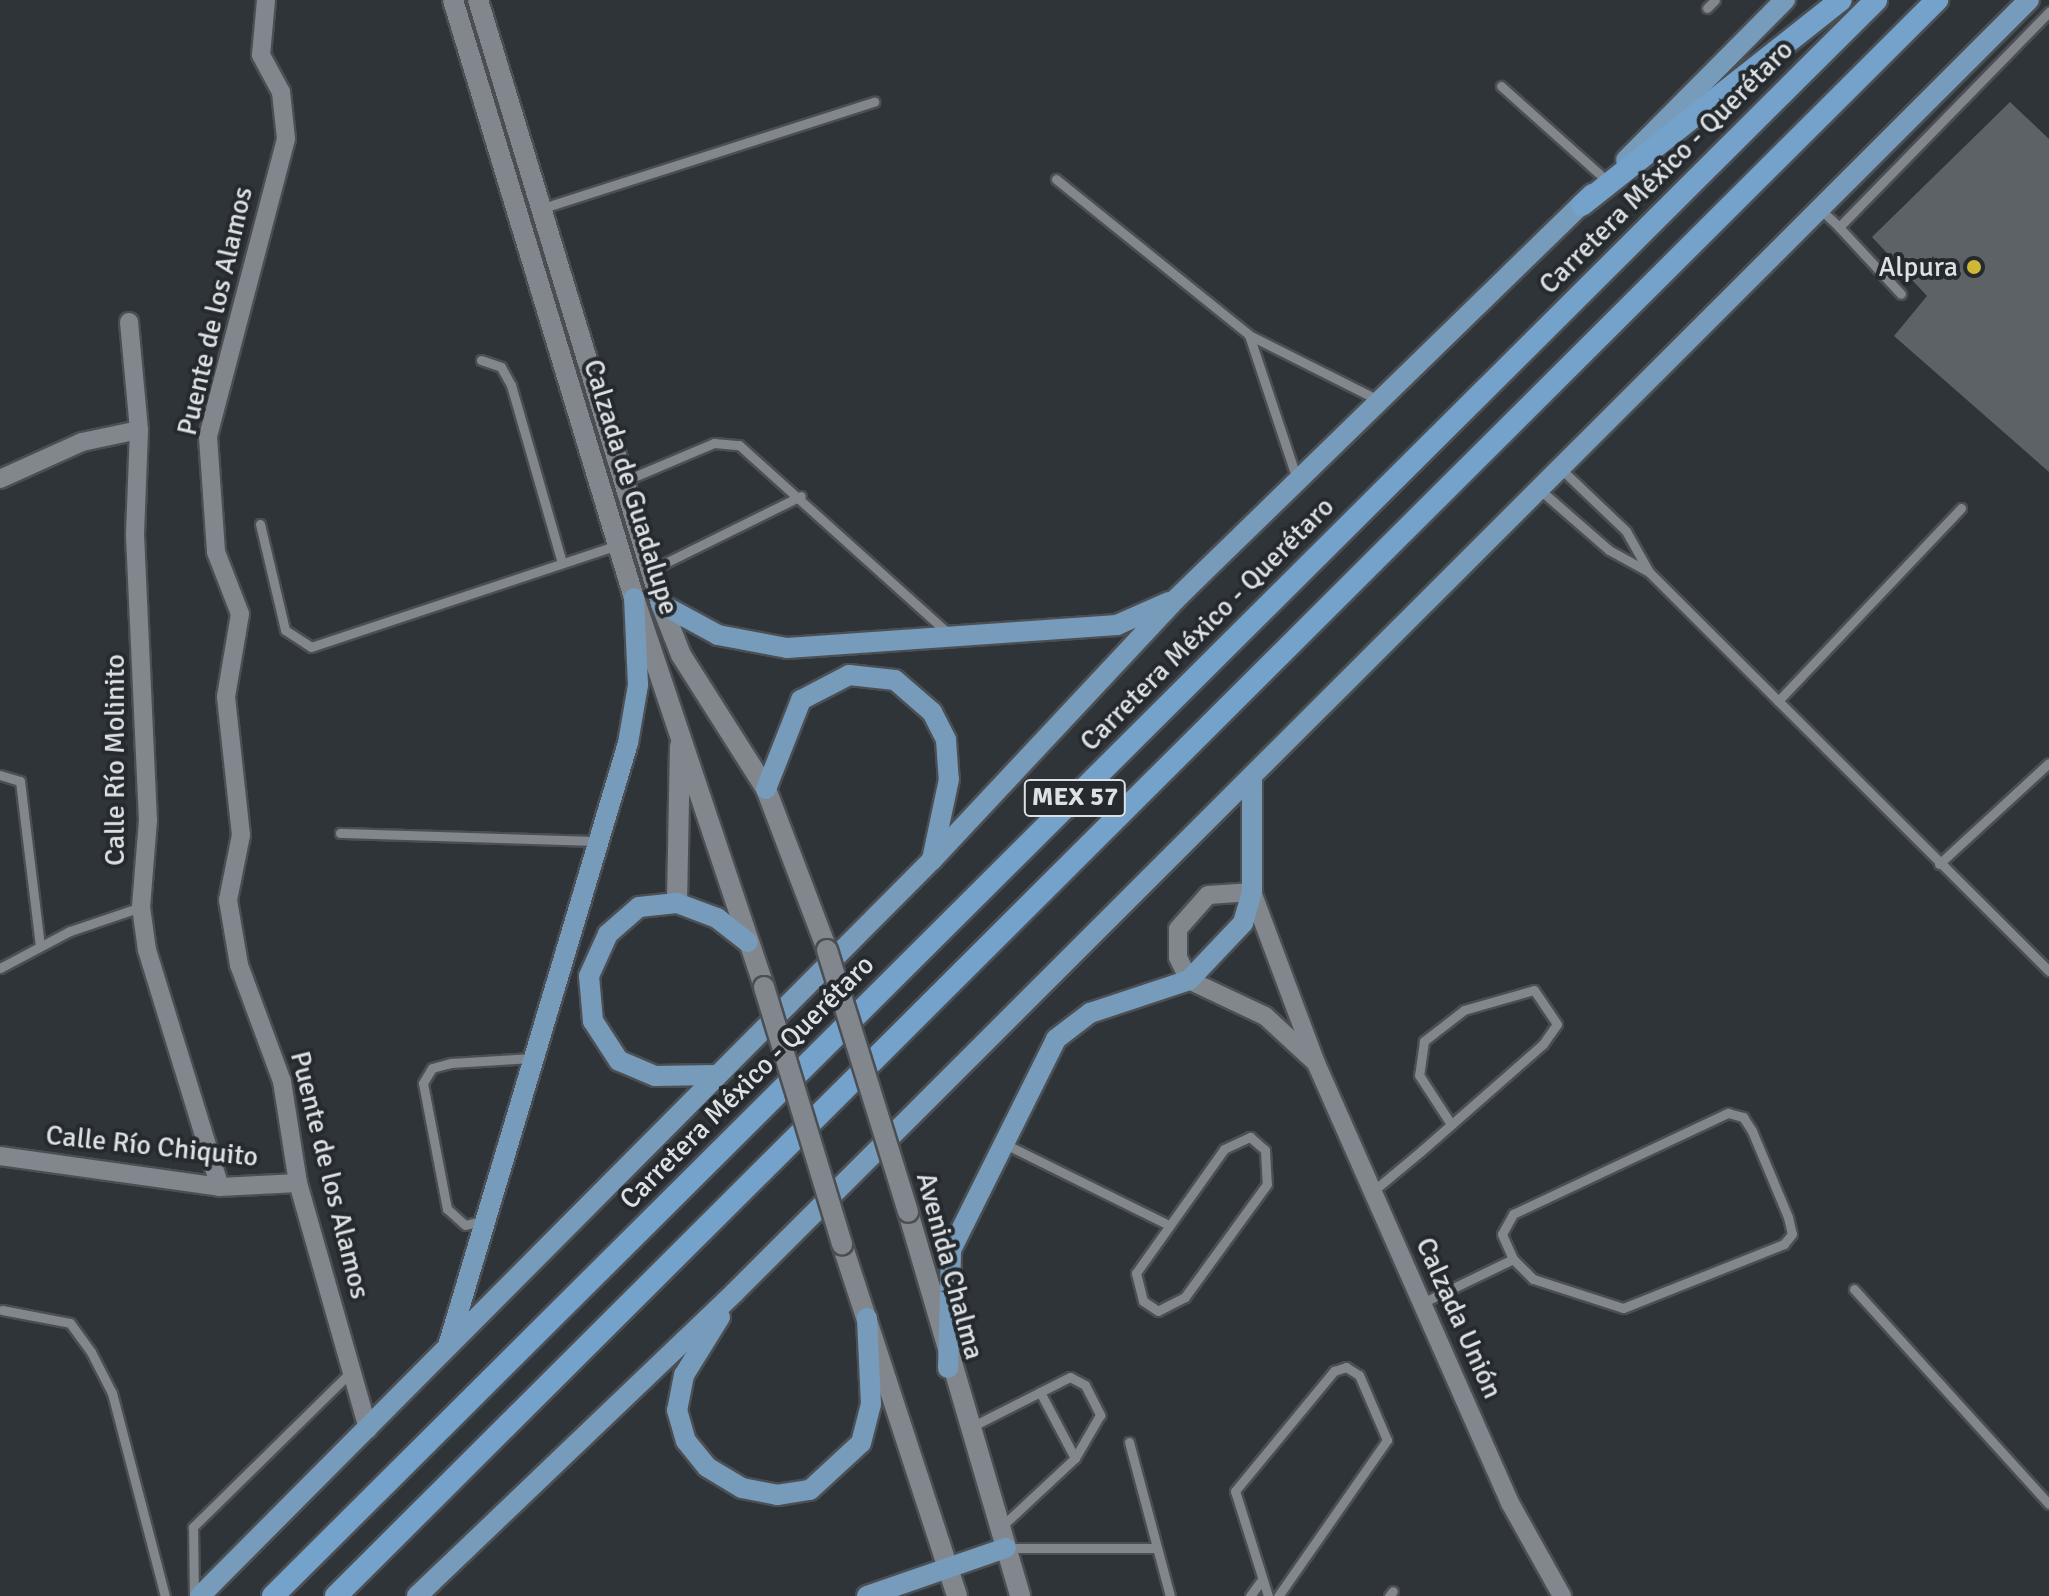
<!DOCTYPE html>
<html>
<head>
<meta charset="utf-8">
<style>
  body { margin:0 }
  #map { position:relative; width:2049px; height:1596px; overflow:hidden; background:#2f3439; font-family:Signika,sans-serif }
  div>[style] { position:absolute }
  .building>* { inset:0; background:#5d6267 }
  .roads { filter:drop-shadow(2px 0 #4b4f53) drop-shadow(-2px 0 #4b4f53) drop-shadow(0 2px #4b4f53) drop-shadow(0 -2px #4b4f53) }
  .service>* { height:9px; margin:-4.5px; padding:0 4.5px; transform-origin:4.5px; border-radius:4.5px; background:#81878c }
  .minor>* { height:18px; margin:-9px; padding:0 9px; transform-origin:9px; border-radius:9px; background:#81878c }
  .secondary>* { height:20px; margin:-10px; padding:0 10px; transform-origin:10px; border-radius:10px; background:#81878c }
  .primary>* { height:20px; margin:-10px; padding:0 10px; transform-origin:10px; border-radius:10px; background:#779bbb }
  .trunk>* { height:22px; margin:-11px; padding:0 11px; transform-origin:11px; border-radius:11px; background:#74a2cb }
  .bridges { filter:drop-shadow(2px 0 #4b4f53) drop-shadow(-2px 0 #4b4f53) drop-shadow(0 2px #4b4f53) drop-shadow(0 -2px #4b4f53) }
  .secondary-bridge>* { height:20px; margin:-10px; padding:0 10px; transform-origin:10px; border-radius:10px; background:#81878c }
  .dots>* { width:22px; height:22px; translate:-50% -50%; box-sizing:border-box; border:4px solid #252a2f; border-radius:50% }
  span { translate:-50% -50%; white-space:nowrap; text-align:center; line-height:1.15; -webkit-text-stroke:8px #252a2f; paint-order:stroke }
  .shield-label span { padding:2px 6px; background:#252a2f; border:2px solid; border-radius:6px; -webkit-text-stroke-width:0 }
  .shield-label { font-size:26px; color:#dee1e4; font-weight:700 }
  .street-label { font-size:28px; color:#dee1e4 }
  .poi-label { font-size:28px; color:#dee1e4 }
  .right { translate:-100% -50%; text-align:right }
</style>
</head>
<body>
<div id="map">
  <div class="building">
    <i style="clip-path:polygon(2010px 102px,2049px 139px,2049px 472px,1894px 336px,1927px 296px,1872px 237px)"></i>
  </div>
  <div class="roads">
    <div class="service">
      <i style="left:1707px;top:8px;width:11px;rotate:-45deg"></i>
      <i style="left:1501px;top:86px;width:141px;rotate:41.8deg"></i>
      <i style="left:1056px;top:179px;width:248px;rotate:38.9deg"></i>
      <i style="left:1249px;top:335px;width:147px;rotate:26.7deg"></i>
      <i style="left:543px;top:208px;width:348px;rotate:-17.8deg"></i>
      <i style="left:1821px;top:210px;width:25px;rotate:43deg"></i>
      <i style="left:1839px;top:227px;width:301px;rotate:-45.7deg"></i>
      <i style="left:1839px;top:227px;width:91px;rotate:47.2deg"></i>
      <i style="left:1249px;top:335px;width:152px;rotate:71.6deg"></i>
      <i style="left:481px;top:360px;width:21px;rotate:19deg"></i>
      <i style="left:501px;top:367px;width:21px;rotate:61deg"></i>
      <i style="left:511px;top:385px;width:185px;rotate:74deg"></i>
      <i style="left:1560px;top:468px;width:91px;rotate:43.7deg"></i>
      <i style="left:1626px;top:531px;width:47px;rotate:60.7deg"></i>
      <i style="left:1649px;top:572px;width:565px;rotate:44.93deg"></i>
      <i style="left:624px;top:481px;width:98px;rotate:-22.9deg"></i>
      <i style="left:714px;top:443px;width:25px;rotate:5deg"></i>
      <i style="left:739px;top:445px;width:285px;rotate:42deg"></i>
      <i style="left:1539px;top:489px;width:93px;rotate:41.1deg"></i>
      <i style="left:1609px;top:550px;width:46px;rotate:28.8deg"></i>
      <i style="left:260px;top:524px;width:109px;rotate:76.7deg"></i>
      <i style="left:285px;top:630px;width:31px;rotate:33deg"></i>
      <i style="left:311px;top:647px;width:324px;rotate:-18.4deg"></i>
      <i style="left:651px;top:570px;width:167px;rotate:-26.3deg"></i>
      <i style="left:1778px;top:701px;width:266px;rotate:-46.5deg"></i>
      <i style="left:0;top:775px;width:21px;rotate:17deg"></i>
      <i style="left:20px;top:781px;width:166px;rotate:83.1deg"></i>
      <i style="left:340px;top:833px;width:258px;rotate:1.8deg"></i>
      <i style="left:1939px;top:864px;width:149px;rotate:-42.6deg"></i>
      <i style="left:0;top:968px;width:79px;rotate:-27.9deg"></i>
      <i style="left:70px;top:931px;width:75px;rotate:-18.7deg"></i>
      <i style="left:1728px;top:1113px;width:16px;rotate:15deg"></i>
      <i style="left:1743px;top:1117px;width:17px;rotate:57deg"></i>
      <i style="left:1752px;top:1131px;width:93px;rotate:67.3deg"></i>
      <i style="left:1788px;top:1217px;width:17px;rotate:77deg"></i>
      <i style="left:1792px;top:1234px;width:13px;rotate:129deg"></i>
      <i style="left:1784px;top:1244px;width:173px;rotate:158.3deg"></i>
      <i style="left:1623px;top:1308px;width:95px;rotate:-162.1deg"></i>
      <i style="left:1533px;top:1279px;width:28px;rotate:-135deg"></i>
      <i style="left:1513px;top:1259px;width:27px;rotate:-114deg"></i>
      <i style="left:1502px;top:1234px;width:23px;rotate:-61deg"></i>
      <i style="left:1513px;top:1214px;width:238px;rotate:-25.2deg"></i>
      <i style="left:1250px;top:1137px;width:20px;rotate:41deg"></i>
      <i style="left:1265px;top:1150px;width:34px;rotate:87deg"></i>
      <i style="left:1267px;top:1184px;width:140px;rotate:126deg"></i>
      <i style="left:1185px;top:1297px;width:30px;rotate:153deg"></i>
      <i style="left:1158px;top:1311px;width:18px;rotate:-146deg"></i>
      <i style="left:1143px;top:1301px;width:29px;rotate:-104deg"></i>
      <i style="left:1136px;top:1273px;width:152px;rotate:-54.6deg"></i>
      <i style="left:1224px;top:1149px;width:29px;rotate:-25deg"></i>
      <i style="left:1005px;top:1144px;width:181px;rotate:26.3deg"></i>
      <i style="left:1372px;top:1192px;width:62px;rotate:-39.8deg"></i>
      <i style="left:1420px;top:1152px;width:164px;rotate:-41.3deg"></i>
      <i style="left:1543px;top:1044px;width:24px;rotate:-55deg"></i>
      <i style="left:1557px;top:1024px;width:41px;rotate:-124.1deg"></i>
      <i style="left:1534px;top:990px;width:73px;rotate:164.1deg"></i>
      <i style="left:1464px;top:1010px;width:51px;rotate:142.2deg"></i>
      <i style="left:1424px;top:1041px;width:34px;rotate:98deg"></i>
      <i style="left:1419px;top:1075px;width:59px;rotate:56.9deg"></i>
      <i style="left:482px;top:1221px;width:17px;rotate:167deg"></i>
      <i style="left:465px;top:1225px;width:24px;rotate:-138deg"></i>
      <i style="left:447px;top:1209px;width:128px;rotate:-100.8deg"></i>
      <i style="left:423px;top:1083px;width:17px;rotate:-59deg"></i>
      <i style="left:432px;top:1068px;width:20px;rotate:-15deg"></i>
      <i style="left:451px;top:1063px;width:81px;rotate:-3.5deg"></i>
      <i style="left:1854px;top:1289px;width:290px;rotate:47.8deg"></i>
      <i style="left:1422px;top:1303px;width:101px;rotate:-25.8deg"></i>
      <i style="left:2px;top:1310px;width:69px;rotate:10.8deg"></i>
      <i style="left:70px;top:1323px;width:36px;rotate:54deg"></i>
      <i style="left:91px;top:1352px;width:46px;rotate:62.9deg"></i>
      <i style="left:112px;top:1393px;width:210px;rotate:75.4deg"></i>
      <i style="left:1040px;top:1392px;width:75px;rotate:62.1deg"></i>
      <i style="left:969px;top:1428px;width:113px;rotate:-26.8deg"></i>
      <i style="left:1070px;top:1377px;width:17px;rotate:28deg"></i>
      <i style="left:1085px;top:1385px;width:34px;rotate:63deg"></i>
      <i style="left:1100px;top:1415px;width:50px;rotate:120.2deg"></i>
      <i style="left:1075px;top:1458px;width:103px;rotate:137deg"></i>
      <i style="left:1129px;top:1442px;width:159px;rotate:75.1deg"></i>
      <i style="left:1006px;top:1548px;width:149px"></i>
      <i style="left:194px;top:1596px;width:69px;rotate:-90.8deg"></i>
      <i style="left:193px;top:1527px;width:223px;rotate:-44.5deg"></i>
      <i style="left:1250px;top:1596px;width:17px;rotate:-54deg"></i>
      <i style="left:1268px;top:1596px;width:110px;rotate:-107.4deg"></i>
      <i style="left:1235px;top:1491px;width:156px;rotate:-50.5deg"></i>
      <i style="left:1334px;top:1371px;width:13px;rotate:-18deg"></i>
      <i style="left:1346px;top:1367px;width:15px;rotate:32deg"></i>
      <i style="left:1359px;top:1375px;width:71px;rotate:66.7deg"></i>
      <i style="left:1387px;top:1440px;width:190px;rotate:124.9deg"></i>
      <i style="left:1389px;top:1596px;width:6px;rotate:-51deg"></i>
    </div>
    <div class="minor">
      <i style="left:266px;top:0;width:55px;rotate:95.2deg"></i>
      <i style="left:261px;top:55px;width:42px;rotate:61.6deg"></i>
      <i style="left:281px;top:92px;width:47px;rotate:83.9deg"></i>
      <i style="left:286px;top:139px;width:308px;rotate:104.7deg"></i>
      <i style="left:208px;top:437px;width:115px;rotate:86deg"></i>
      <i style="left:216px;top:552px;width:66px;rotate:68.8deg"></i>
      <i style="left:240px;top:614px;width:84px;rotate:99.6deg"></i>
      <i style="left:226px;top:697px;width:139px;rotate:83.8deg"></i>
      <i style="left:241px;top:835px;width:66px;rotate:101.3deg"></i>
      <i style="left:228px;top:900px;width:66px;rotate:80.4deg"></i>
      <i style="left:239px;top:965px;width:124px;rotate:69.7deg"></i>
      <i style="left:282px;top:1081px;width:103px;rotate:81.1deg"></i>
      <i style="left:298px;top:1183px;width:256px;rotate:74.1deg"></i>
      <i style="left:129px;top:322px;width:108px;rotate:84.7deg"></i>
      <i style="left:139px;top:430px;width:105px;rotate:92.2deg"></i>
      <i style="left:135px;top:535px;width:285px;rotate:87.4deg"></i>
      <i style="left:148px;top:820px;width:87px;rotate:94.6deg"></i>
      <i style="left:141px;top:907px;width:43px;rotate:82.1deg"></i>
      <i style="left:147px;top:950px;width:248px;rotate:72.9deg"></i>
      <i style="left:0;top:479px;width:90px;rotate:-24.3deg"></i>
      <i style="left:82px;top:442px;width:58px;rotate:-11.9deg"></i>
      <i style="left:1316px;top:1063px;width:69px;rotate:-137.3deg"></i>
      <i style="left:1265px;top:1016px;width:84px;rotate:-154.7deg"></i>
      <i style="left:1189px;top:980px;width:25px;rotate:-116deg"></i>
      <i style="left:1178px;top:957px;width:28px;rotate:-90deg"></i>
      <i style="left:1178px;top:929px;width:45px;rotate:-48.6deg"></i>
      <i style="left:1208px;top:895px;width:44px;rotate:-3.9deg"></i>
      <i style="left:1252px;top:892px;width:183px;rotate:69.5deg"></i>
      <i style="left:1316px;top:1063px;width:481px;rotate:66.2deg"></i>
      <i style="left:1510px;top:1503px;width:107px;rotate:60.8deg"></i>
      <i style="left:0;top:1156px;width:222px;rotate:8deg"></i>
      <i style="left:220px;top:1187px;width:78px;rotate:-2.9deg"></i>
    </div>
    <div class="secondary">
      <i style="left:453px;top:0;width:625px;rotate:73.16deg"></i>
      <i style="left:634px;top:598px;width:410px;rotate:71.5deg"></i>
      <i style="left:478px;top:0;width:631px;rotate:73.14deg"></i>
      <i style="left:661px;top:604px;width:55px;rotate:68.6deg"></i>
      <i style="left:681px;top:655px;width:159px;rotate:57.6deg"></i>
      <i style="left:766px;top:789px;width:172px;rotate:69.2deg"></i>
      <i style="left:677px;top:903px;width:157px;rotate:-88.9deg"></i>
      <i style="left:908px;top:1212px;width:400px;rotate:73.7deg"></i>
      <i style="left:842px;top:1244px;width:370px;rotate:71.9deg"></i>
    </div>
    <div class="primary">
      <i style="left:1626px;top:160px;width:226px;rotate:-45.2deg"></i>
      <i style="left:661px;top:604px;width:65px;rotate:28.5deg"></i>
      <i style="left:718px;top:635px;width:70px;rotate:10.7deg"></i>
      <i style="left:787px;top:648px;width:331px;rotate:-4deg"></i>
      <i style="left:1117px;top:625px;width:57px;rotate:-23.9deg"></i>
      <i style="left:766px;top:789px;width:96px;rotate:-68.5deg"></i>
      <i style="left:801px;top:700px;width:54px;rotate:-27.5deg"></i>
      <i style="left:849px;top:675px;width:46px;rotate:6.2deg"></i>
      <i style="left:895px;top:680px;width:49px;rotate:40.9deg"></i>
      <i style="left:932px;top:712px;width:31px;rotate:63deg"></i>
      <i style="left:946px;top:740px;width:39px;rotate:86deg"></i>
      <i style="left:949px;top:779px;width:83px;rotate:101.9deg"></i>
      <i style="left:715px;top:1075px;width:60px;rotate:179deg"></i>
      <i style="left:655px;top:1076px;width:39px;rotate:-157deg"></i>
      <i style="left:619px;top:1061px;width:48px;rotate:-123deg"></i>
      <i style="left:593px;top:1021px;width:45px;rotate:-95.1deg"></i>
      <i style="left:589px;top:976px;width:46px;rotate:-65.7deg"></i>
      <i style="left:608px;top:934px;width:41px;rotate:-41.1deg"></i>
      <i style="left:639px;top:907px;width:38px;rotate:-6deg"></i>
      <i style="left:677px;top:903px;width:43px;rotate:20.6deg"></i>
      <i style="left:717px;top:918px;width:39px;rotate:38deg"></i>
      <i style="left:720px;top:1317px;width:68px;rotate:121.8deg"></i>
      <i style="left:684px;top:1375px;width:36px;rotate:101deg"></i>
      <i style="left:677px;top:1410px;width:32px;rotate:74deg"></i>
      <i style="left:686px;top:1441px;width:33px;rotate:51deg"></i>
      <i style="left:707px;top:1467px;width:41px;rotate:31deg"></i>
      <i style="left:742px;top:1488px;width:36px;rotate:11deg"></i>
      <i style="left:777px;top:1495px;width:33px;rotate:-9deg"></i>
      <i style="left:810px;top:1490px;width:69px;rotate:-42.7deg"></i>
      <i style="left:861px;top:1443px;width:40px;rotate:-75.6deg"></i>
      <i style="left:871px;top:1404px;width:86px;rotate:-92.7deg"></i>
      <i style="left:448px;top:1346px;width:629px;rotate:-73.38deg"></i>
      <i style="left:628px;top:743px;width:59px;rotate:-80.2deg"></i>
      <i style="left:638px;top:685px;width:87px;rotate:-92.6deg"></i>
      <i style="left:948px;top:1368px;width:118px;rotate:-88.5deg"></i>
      <i style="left:951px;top:1250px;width:236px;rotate:-63.5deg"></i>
      <i style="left:1056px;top:1039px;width:43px;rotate:-37.4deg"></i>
      <i style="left:1090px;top:1013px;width:104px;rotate:-18.4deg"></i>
      <i style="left:1189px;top:980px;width:79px;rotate:-46.5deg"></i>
      <i style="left:1243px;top:923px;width:32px;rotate:-74deg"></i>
      <i style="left:1252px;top:892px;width:111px;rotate:-90deg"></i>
      <i style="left:200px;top:1596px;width:1038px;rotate:-45.16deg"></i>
      <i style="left:932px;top:860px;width:357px;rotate:-46.9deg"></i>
      <i style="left:1176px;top:599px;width:581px;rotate:-44.23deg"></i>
      <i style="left:417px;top:1596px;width:439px;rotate:-43.7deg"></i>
      <i style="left:734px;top:1293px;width:1830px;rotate:-44.96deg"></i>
      <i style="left:867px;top:1596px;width:147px;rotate:-19.1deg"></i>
    </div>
    <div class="trunk">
      <i style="left:1582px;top:205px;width:330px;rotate:-38.4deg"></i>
      <i style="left:273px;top:1596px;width:2262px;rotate:-44.87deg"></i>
      <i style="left:336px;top:1596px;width:2261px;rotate:-44.91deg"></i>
    </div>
  </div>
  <div class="bridges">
    <div class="secondary-bridge">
      <i style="left:827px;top:950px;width:274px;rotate:72.8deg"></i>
      <i style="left:764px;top:987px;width:269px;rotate:73.1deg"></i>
    </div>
  </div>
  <div class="dots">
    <i style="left:1974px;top:267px;background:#d1b736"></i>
  </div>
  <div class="shield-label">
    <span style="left:1075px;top:798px">MEX 57</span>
  </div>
  <div class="street-label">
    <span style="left:1666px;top:167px;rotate:-45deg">Carretera México - Querétaro</span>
    <span style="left:215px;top:311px;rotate:-77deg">Puente de los Alamos</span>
    <span style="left:631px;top:487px;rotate:73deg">Calzada de Guadalupe</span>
    <span style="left:1207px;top:624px;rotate:-45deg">Carretera México - Querétaro</span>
    <span style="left:115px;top:760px;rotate:-90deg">Calle Río Molinito</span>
    <span style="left:747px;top:1082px;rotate:-45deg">Carretera México - Querétaro</span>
    <span style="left:152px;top:1146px;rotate:6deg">Calle Río Chiquito</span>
    <span style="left:330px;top:1175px;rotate:76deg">Puente de los Alamos</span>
    <span style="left:950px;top:1266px;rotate:75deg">Avenida Chalma</span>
    <span style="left:1459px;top:1318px;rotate:66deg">Calzada Unión</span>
  </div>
  <div class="poi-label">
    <span class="right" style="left:1958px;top:267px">Alpura</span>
  </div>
</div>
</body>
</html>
